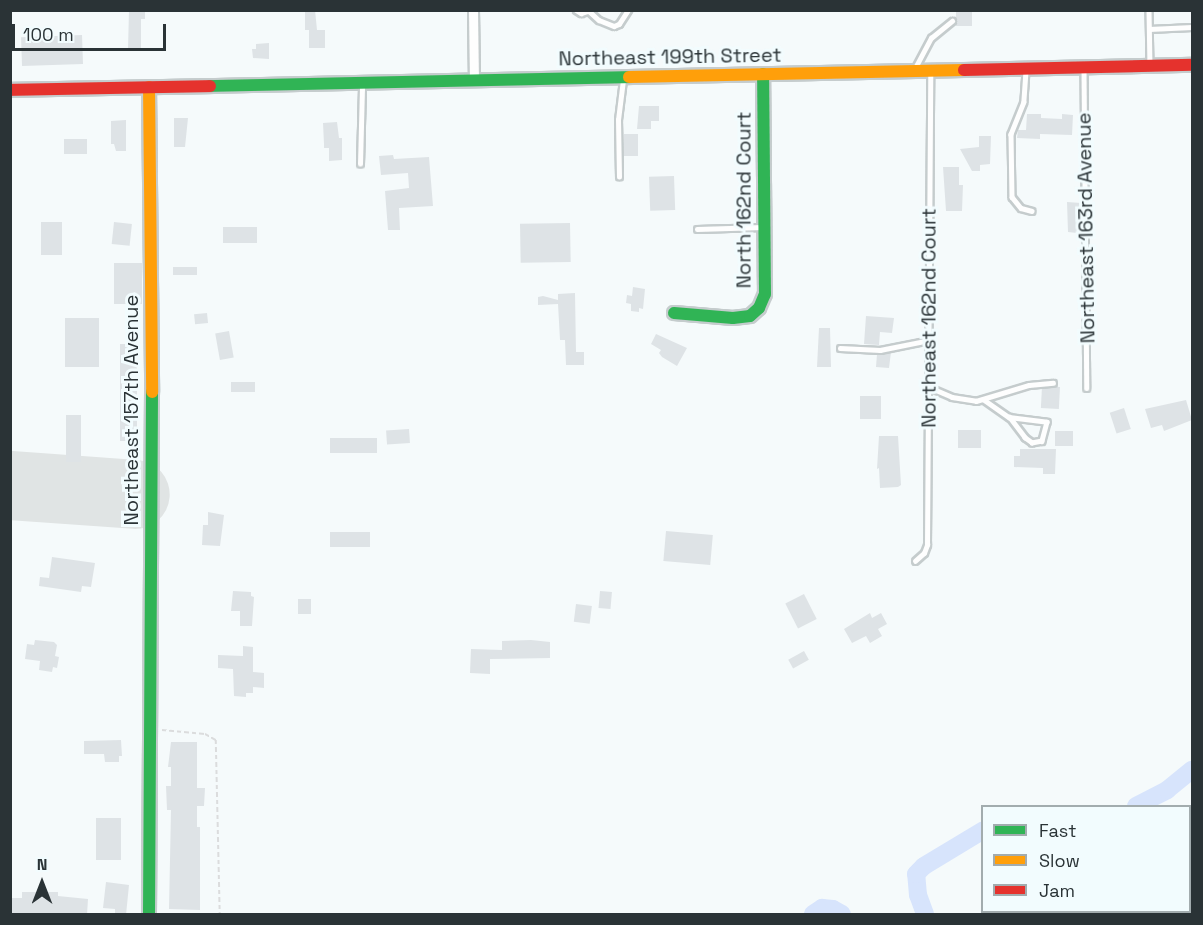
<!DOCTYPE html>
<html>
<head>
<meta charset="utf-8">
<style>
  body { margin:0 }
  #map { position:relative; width:1203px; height:925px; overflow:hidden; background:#f5fafb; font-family:"Space Grotesk",sans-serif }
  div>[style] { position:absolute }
  .river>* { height:18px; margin:-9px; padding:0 9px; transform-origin:9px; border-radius:9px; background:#d7e4fc }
  .runway>* { height:69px; margin:-34.5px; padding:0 34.5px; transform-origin:34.5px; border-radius:34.5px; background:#e0e4e4 }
  .building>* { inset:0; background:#dee3e6; transform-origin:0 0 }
  .path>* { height:1.5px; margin-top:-0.75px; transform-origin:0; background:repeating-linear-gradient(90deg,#dbdcdd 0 4.5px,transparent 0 7.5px) }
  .roads { filter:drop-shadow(2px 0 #c5cccd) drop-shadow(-2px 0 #c5cccd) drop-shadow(0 2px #c5cccd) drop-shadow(0 -2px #c5cccd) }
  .lane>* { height:4.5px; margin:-2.25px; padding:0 2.25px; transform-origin:2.25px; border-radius:2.25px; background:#fefefe }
  .street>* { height:9px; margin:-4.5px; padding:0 4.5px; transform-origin:4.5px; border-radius:4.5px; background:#fefefe }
  .fast>* { height:12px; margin:-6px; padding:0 6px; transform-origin:6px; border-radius:6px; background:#30b455 }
  .slow>* { height:12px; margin:-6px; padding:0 6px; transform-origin:6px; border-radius:6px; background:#ff9f0a }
  .jam>* { height:12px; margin:-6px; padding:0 6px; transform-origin:6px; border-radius:6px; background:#e5322d }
  span { translate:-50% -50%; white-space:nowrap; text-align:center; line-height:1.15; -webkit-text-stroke:6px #f2fcfe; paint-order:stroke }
  .street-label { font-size:20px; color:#2a3336 }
  .frame { position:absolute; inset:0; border:12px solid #2a3336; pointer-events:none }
  .legend { position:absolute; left:981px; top:805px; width:210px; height:108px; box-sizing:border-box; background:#f2fcfe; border:2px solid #a2acae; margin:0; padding:8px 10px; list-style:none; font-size:18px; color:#2a3336 }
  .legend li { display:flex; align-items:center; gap:12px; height:30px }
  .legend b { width:30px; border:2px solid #a2acae }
  .north { position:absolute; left:12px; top:853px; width:60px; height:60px; -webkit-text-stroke:4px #f2fcfe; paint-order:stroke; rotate:0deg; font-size:16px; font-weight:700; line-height:24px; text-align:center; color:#2a3336 }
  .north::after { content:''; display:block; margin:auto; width:21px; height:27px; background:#2a3336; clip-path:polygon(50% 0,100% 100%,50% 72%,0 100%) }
  .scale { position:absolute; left:12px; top:24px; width:154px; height:27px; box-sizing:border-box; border:3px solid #2a3336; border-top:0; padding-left:8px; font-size:18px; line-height:21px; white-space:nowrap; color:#2a3336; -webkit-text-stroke:4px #f2fcfe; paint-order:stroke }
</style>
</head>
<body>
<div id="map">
  <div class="river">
    <i style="left:1136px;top:806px;width:35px;rotate:-27deg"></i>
    <i style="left:1167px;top:790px;width:32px;rotate:-39deg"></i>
    <i style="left:813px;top:914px;width:11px;rotate:-34deg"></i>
    <i style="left:822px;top:908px;width:11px;rotate:5deg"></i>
    <i style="left:833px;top:909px;width:10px;rotate:29deg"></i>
    <i style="left:925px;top:914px;width:20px;rotate:-110deg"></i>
    <i style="left:918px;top:895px;width:21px;rotate:-95deg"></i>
    <i style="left:916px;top:874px;width:11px;rotate:-45deg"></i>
    <i style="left:924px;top:866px;width:68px;rotate:-31.1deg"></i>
  </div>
  <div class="runway">
    <i style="left:10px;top:485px;width:125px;rotate:4.1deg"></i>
  </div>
  <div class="building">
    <i style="clip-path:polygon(129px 10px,145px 10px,145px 19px,141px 19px,141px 49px,128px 49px)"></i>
    <i style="clip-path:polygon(305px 10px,315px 10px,317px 30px,305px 30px)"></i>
    <i style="left:956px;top:10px;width:16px;height:16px"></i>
    <i style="left:325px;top:30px;width:18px;height:16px;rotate:90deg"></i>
    <i style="left:82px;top:35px;width:29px;height:61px;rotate:88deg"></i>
    <i style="clip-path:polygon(269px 43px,269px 59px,253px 58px,252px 49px,256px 49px,256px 44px)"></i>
    <i style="clip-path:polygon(639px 106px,659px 106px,659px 121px,651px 121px,651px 129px,637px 129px)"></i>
    <i style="clip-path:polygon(1027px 114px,1041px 114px,1041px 118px,1062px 119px,1062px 114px,1073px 115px,1072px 135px,1040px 134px,1040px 139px,1017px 138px,1018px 130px,1026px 130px)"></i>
    <i style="clip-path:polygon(174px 118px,188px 118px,185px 147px,174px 147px)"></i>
    <i style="clip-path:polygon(126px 120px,126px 151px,116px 151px,114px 144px,111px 144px,111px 121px)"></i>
    <i style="clip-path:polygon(337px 122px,339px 138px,342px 138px,342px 160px,329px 161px,329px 148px,324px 148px,324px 144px,323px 123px)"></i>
    <i style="left:624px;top:134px;width:14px;height:22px"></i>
    <i style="clip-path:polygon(979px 136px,991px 136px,990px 164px,980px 165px,980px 171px,972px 171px,960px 149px,979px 147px)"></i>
    <i style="left:64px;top:139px;width:23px;height:15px"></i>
    <i style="clip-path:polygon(393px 155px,394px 159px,429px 157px,433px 206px,399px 208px,400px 230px,388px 230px,385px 191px,409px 188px,408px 173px,381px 175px,379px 156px)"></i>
    <i style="clip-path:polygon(943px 167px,959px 167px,959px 185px,963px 185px,962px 211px,946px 211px)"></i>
    <i style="left:674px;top:176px;width:34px;height:25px;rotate:88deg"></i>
    <i style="clip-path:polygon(1067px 202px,1081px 203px,1081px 227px,1077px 227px,1077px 233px,1068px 232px)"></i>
    <i style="left:41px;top:222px;width:21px;height:33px"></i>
    <i style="left:114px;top:222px;width:18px;height:22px;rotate:6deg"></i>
    <i style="left:570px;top:223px;width:39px;height:50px;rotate:89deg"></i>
    <i style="left:223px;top:227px;width:34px;height:16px"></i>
    <i style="left:114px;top:263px;width:28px;height:41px"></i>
    <i style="left:197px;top:267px;width:8px;height:24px;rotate:90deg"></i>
    <i style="clip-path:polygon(633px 287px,645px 289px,643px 309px,639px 308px,639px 312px,631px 311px,631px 304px,626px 303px,627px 295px,632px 296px)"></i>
    <i style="clip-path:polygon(575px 293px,576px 352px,584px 352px,584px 365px,566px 365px,565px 340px,560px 340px,558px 304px,538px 305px,538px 297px,543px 296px,558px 300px,558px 294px)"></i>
    <i style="left:207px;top:313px;width:10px;height:13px;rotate:84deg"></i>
    <i style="clip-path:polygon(866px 316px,894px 318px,892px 333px,880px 332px,879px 345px,864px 344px)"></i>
    <i style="left:65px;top:318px;width:34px;height:49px"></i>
    <i style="clip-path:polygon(819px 328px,830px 328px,831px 367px,817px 367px)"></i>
    <i style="left:229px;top:331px;width:27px;height:14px;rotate:80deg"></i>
    <i style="clip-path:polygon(656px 334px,687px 348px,677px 366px,662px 357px,659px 353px,661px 350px,651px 344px)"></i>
    <i style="left:120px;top:344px;width:17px;height:97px"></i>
    <i style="clip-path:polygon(891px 352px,889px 368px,876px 367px,877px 354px)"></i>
    <i style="left:231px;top:382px;width:24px;height:10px"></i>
    <i style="left:1060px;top:387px;width:22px;height:18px;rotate:93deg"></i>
    <i style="left:860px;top:396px;width:21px;height:23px"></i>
    <i style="clip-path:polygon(1186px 400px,1192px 420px,1164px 431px,1162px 425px,1151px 428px,1145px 409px)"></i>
    <i style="left:1124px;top:408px;width:22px;height:15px;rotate:72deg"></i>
    <i style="left:66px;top:415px;width:15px;height:47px"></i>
    <i style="left:409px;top:429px;width:14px;height:23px;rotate:86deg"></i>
    <i style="left:981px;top:430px;width:18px;height:23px;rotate:90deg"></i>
    <i style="left:1055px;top:431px;width:18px;height:15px"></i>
    <i style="clip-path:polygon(879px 436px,898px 436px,901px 485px,898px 487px,880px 488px,879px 468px,877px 469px)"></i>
    <i style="left:377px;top:438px;width:15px;height:47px;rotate:90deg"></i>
    <i style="clip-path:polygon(1020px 449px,1056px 449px,1055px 474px,1043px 474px,1043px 468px,1014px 467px,1014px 456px,1020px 456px)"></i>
    <i style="clip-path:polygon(208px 512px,224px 515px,220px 546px,202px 545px,203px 525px,208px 525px)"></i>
    <i style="left:666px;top:531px;width:47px;height:30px;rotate:5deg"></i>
    <i style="left:370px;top:532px;width:15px;height:40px;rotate:90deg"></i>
    <i style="clip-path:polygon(52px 557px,95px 563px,91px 587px,82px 586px,81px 592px,39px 586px,40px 577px,49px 578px)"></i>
    <i style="clip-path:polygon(233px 591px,251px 592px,251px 596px,254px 597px,252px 626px,240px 626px,240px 611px,231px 611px)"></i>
    <i style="left:600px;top:591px;width:12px;height:17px;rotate:5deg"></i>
    <i style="left:804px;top:594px;width:28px;height:21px;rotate:63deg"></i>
    <i style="left:298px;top:599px;width:13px;height:15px"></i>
    <i style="left:576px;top:604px;width:16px;height:18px;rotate:7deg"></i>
    <i style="clip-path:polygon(870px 613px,872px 618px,881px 613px,887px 624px,878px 629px,882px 636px,870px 643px,866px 636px,852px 643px,844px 629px)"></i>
    <i style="clip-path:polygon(35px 640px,54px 642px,57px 645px,55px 656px,59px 657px,57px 668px,53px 667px,52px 672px,39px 670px,40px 661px,25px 659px,27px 644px,34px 645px)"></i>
    <i style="clip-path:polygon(531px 640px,550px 642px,550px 658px,490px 659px,490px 674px,470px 673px,471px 649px,502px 650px,502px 641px)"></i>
    <i style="clip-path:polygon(243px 646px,253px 647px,253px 672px,264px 673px,264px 688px,253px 687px,253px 693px,246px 693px,246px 697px,234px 696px,233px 669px,218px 668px,218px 655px,243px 656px)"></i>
    <i style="left:804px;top:651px;width:10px;height:18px;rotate:61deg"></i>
    <i style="clip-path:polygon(121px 740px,122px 756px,119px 756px,119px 762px,105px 762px,104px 754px,84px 754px,84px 741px)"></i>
    <i style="clip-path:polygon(171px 742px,197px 742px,197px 788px,205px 788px,204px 806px,197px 806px,197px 827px,200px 827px,200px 910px,169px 909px,171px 810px,167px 810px,166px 786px,171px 786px,171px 767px,168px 767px)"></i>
    <i style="left:96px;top:818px;width:25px;height:42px"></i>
    <i style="clip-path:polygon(106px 882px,129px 885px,126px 915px,115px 915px,115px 909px,103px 908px)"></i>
    <i style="clip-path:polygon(22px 892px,58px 892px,58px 896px,88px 899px,87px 915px,10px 915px,10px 898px,22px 898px)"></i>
  </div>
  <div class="path">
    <i style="left:162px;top:730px;width:43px;rotate:5.3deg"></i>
    <i style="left:205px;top:734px;width:13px;rotate:29deg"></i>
    <i style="left:216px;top:740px;width:174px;rotate:88.7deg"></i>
  </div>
  <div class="roads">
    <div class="lane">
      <i style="left:576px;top:10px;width:6px;rotate:31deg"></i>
      <i style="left:581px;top:13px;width:10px;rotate:-17deg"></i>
      <i style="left:1149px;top:10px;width:55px;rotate:89deg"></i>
      <i style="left:590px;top:12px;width:12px;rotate:42deg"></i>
      <i style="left:599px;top:20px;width:16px;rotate:22deg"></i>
      <i style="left:614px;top:26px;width:5px;rotate:-22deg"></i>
      <i style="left:619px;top:24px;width:17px;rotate:-57deg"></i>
      <i style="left:1149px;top:29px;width:43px;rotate:-2.7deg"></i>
      <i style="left:915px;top:68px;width:34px;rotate:-62deg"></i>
      <i style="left:931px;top:38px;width:27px;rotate:-39deg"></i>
      <i style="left:1084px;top:70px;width:318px;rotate:89.5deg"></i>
      <i style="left:1026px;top:71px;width:31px;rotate:94deg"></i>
      <i style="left:1024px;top:102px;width:35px;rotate:112deg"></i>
      <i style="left:1011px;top:134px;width:63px;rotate:89.1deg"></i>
      <i style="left:1012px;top:197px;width:14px;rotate:51deg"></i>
      <i style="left:1021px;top:208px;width:11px;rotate:15deg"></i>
      <i style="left:360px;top:164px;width:79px;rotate:-88.5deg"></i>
      <i style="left:619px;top:177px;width:57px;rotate:-91deg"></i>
      <i style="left:618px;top:120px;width:40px;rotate:-82.9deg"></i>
      <i style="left:697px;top:229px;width:66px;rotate:-1.7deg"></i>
      <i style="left:840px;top:348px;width:40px;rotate:2.9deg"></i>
      <i style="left:880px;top:350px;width:51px;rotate:-11.3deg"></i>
      <i style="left:929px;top:387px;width:25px;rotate:23deg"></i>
      <i style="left:952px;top:397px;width:24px;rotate:9deg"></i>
      <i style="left:976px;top:401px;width:55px;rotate:-16.8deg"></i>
      <i style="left:1029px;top:385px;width:24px;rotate:-5deg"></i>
      <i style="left:983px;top:399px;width:32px;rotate:35deg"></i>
      <i style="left:1009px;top:417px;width:38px;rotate:7deg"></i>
      <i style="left:1047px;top:422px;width:20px;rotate:105deg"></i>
      <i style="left:1042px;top:441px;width:10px;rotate:169deg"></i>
      <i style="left:1032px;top:443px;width:9px;rotate:-144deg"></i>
      <i style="left:1025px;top:438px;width:26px;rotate:-127deg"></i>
      <i style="left:915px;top:561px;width:12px;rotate:-42deg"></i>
      <i style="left:924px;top:553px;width:9px;rotate:-69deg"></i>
      <i style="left:927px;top:545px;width:472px;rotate:-89.6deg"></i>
    </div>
    <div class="street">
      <i style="left:473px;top:10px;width:70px;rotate:89.2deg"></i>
    </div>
    <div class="fast">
      <i style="left:210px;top:86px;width:419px;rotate:-1.2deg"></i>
      <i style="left:674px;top:313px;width:59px;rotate:4.8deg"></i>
      <i style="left:733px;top:318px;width:17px;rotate:-7deg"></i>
      <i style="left:750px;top:316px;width:12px;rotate:-42deg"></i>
      <i style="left:759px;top:308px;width:15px;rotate:-67deg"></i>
      <i style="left:765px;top:294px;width:220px;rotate:-90.5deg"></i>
      <i style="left:149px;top:914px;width:522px;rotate:-89.67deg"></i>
    </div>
    <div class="slow">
      <i style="left:629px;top:77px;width:335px;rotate:-1.2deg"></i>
      <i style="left:149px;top:87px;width:305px;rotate:89.4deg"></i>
    </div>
    <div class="jam">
      <i style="left:964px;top:70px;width:228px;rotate:-1.3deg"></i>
      <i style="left:10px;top:90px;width:200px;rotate:-1.1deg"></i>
    </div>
  </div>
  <div class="street-label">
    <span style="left:670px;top:57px;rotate:-1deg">Northeast 199th Street</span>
    <span style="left:744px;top:200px;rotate:-90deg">North 162nd Court</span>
    <span style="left:1086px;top:228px;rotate:-91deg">Northeast 163rd Avenue</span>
    <span style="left:929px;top:318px;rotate:-90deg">Northeast 162nd Court</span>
    <span style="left:131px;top:410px;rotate:-90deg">Northeast 157th Avenue</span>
  </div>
  <div class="frame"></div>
  <ul class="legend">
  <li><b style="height:8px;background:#30b455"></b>Fast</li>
  <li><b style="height:8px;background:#ff9f0a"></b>Slow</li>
  <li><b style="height:8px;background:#e5322d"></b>Jam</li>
  </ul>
  <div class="north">N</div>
  <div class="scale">100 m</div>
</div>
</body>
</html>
